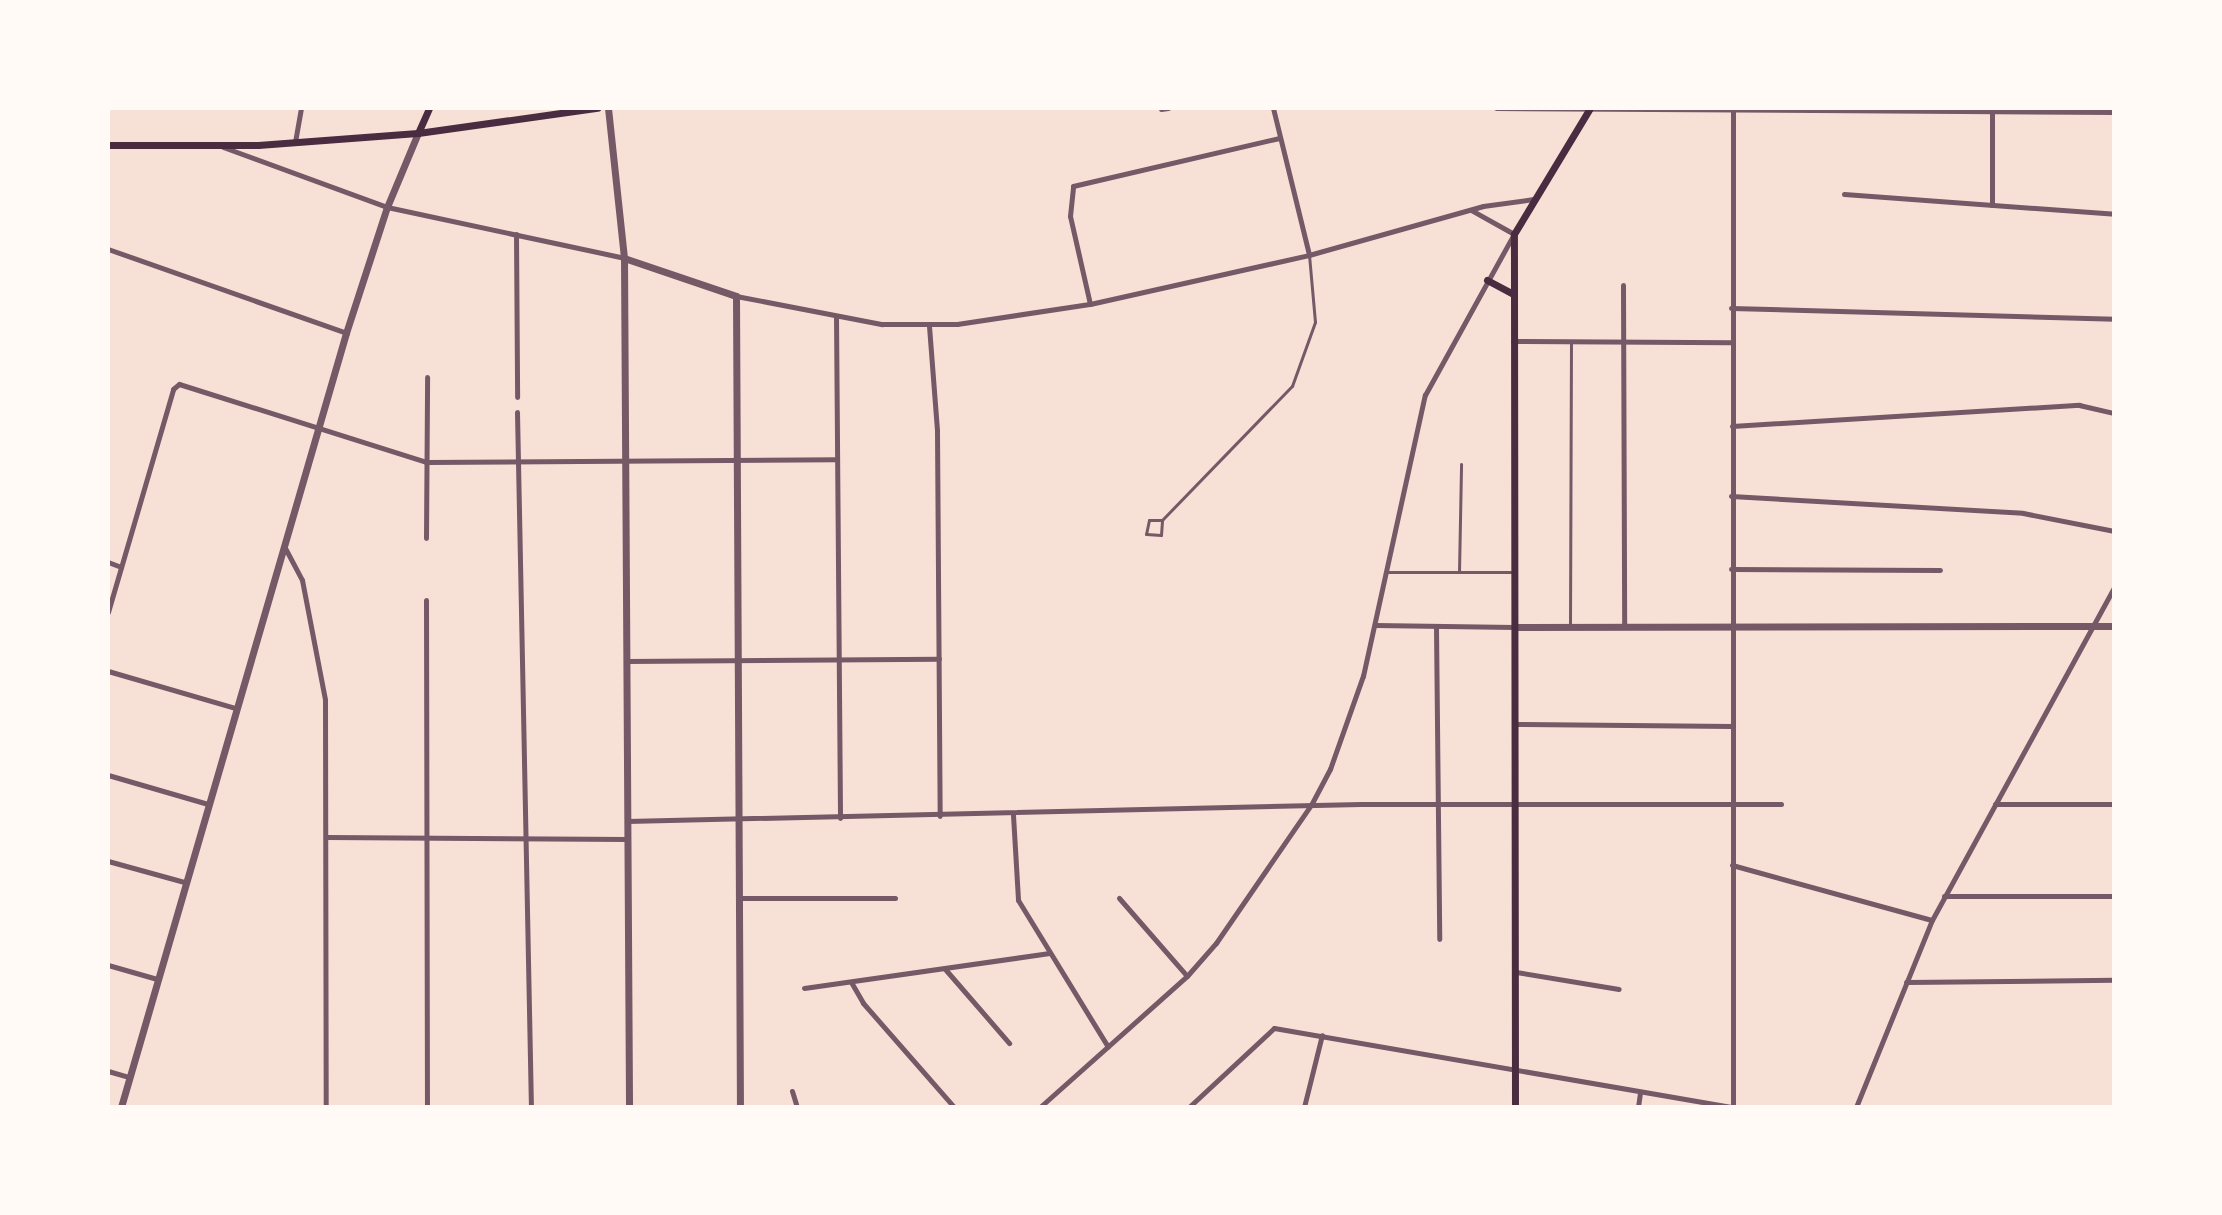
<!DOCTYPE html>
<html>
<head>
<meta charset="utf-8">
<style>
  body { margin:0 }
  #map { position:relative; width:2222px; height:1215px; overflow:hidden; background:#f7e1d7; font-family:Mulish,sans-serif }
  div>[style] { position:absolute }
  .service>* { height:3px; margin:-1.5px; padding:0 1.5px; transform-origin:1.5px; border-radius:1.5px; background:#755966 }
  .minor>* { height:5px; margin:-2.5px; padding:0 2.5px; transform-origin:2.5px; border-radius:2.5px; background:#755966 }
  .tertiary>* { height:7px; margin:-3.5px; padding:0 3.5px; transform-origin:3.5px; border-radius:3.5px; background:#755966 }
  .secondary>* { height:7px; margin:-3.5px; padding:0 3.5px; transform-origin:3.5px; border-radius:3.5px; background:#4a2c40 }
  span { translate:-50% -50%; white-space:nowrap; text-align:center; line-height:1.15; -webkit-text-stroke:6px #fffaf5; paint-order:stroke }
  .frame { position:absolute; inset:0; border:110px solid #fffaf5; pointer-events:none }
</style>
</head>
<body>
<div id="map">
  <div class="service">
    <i style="left:1162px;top:520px;width:13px;rotate:180deg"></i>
    <i style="left:1149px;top:520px;width:14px;rotate:102deg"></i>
    <i style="left:1146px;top:534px;width:15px;rotate:4deg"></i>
    <i style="left:1161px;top:535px;width:15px;rotate:-86deg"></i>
    <i style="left:1162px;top:520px;width:187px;rotate:-45.9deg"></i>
    <i style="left:1292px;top:386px;width:68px;rotate:-70.2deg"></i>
    <i style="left:1315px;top:322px;width:67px;rotate:-95.1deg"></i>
    <i style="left:1386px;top:572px;width:129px"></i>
    <i style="left:1459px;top:572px;width:108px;rotate:-88.9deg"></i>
    <i style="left:1570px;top:627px;width:284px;rotate:-89.8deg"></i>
  </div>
  <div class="minor">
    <i style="left:1273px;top:108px;width:151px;rotate:76.2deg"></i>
    <i style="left:1496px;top:108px;width:618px;rotate:0.37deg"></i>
    <i style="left:1733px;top:108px;width:999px;rotate:90deg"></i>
    <i style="left:1992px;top:108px;width:97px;rotate:90deg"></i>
    <i style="left:1161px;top:109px;width:7px;rotate:-8deg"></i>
    <i style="left:295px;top:142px;width:35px;rotate:-80deg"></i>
    <i style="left:223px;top:147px;width:175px;rotate:20.1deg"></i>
    <i style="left:387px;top:207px;width:242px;rotate:12.1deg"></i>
    <i style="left:1844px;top:194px;width:271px;rotate:4.2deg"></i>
    <i style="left:516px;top:234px;width:163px;rotate:89.6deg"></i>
    <i style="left:108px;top:249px;width:252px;rotate:19.4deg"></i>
    <i style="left:1623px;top:285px;width:341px;rotate:89.8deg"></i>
    <i style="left:736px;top:296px;width:149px;rotate:10.9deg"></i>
    <i style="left:882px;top:324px;width:75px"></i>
    <i style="left:957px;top:324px;width:134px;rotate:-8.6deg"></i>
    <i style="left:1090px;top:304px;width:224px;rotate:-12.6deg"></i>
    <i style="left:1309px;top:255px;width:181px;rotate:-15.7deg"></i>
    <i style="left:1483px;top:206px;width:51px;rotate:-7.8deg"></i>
    <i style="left:1090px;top:304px;width:90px;rotate:-102.8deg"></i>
    <i style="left:1070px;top:216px;width:30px;rotate:-84deg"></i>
    <i style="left:1073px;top:186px;width:212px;rotate:-13.1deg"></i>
    <i style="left:1731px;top:308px;width:383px;rotate:1.6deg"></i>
    <i style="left:836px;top:316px;width:502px;rotate:89.54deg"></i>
    <i style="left:929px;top:326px;width:105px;rotate:85.6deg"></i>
    <i style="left:937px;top:431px;width:385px;rotate:89.6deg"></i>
    <i style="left:1513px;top:341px;width:218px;rotate:0.3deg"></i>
    <i style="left:517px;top:412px;width:695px;rotate:88.85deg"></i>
    <i style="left:1732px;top:426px;width:348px;rotate:-3.5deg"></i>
    <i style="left:2079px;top:405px;width:36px;rotate:13deg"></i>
    <i style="left:1731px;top:496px;width:292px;rotate:3.3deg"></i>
    <i style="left:2023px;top:513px;width:93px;rotate:11.2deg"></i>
    <i style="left:426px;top:538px;width:161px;rotate:-89.6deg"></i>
    <i style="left:284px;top:546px;width:38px;rotate:62deg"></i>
    <i style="left:302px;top:580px;width:122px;rotate:79.1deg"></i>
    <i style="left:325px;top:700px;width:407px;rotate:89.9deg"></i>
    <i style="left:108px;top:562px;width:14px;rotate:21deg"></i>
    <i style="left:1731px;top:569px;width:209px;rotate:0.3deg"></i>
    <i style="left:426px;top:600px;width:507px;rotate:89.89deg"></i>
    <i style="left:108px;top:612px;width:232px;rotate:-73.7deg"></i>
    <i style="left:173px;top:389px;width:8px;rotate:-40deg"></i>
    <i style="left:179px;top:384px;width:259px;rotate:17.5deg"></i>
    <i style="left:426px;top:462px;width:411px;rotate:-0.4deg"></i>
    <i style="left:1375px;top:625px;width:139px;rotate:0.8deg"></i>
    <i style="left:1436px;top:627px;width:312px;rotate:89.4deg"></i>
    <i style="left:627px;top:661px;width:312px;rotate:-0.4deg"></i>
    <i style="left:108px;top:671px;width:132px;rotate:16.2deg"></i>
    <i style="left:1515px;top:724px;width:217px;rotate:0.5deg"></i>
    <i style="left:108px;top:775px;width:104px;rotate:16.2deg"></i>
    <i style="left:1995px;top:804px;width:119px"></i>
    <i style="left:1013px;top:815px;width:85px;rotate:86.6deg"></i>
    <i style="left:1018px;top:900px;width:172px;rotate:58.5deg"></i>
    <i style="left:627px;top:821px;width:734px;rotate:-1.33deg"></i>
    <i style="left:1361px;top:804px;width:420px"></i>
    <i style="left:326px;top:837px;width:301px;rotate:0.4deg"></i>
    <i style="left:108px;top:861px;width:79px;rotate:15.4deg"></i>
    <i style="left:1732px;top:865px;width:207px;rotate:15.4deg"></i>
    <i style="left:1944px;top:896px;width:170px"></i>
    <i style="left:738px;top:898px;width:157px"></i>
    <i style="left:1119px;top:898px;width:103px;rotate:48.9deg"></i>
    <i style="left:108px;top:965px;width:51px;rotate:15.9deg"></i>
    <i style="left:945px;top:969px;width:98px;rotate:49.1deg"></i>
    <i style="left:1516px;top:972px;width:104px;rotate:9.4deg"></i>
    <i style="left:851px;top:982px;width:24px;rotate:60deg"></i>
    <i style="left:863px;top:1003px;width:138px;rotate:48.8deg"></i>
    <i style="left:1906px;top:982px;width:208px;rotate:-0.6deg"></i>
    <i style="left:804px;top:988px;width:248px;rotate:-8.1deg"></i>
    <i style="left:108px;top:1071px;width:22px;rotate:16deg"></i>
    <i style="left:792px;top:1091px;width:17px;rotate:73deg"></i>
    <i style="left:1040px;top:1107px;width:197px;rotate:-41.7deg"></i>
    <i style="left:1187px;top:976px;width:44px;rotate:-48.7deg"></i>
    <i style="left:1216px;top:943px;width:168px;rotate:-55.5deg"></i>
    <i style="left:1311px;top:805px;width:41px;rotate:-62.2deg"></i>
    <i style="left:1330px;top:769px;width:99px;rotate:-70.5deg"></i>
    <i style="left:1363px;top:676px;width:288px;rotate:-77.6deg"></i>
    <i style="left:1425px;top:395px;width:184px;rotate:-61.1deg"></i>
    <i style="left:1514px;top:234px;width:49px;rotate:-150.8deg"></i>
    <i style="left:1189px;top:1107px;width:116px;rotate:-42.9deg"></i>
    <i style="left:1274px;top:1028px;width:464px;rotate:9.8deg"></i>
    <i style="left:1304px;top:1107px;width:74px;rotate:-76deg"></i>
    <i style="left:1638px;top:1107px;width:15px;rotate:-82deg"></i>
    <i style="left:1856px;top:1107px;width:202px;rotate:-67.9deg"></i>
    <i style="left:1932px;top:920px;width:379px;rotate:-61.3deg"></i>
  </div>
  <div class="tertiary">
    <i style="left:608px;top:108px;width:151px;rotate:83.9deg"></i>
    <i style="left:624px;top:258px;width:849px;rotate:89.66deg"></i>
    <i style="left:624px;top:258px;width:118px;rotate:18.7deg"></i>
    <i style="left:736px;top:296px;width:811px;rotate:89.72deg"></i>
    <i style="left:1515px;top:627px;width:599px;rotate:-0.1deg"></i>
    <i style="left:121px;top:1107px;width:806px;rotate:-73.79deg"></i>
    <i style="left:346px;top:333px;width:133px;rotate:-72deg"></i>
    <i style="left:387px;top:207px;width:80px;rotate:-67.3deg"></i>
  </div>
  <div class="secondary">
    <i style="left:418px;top:133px;width:27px;rotate:-66deg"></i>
    <i style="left:108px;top:145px;width:150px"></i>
    <i style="left:258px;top:145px;width:160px;rotate:-4.3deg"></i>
    <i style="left:418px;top:133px;width:181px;rotate:-8deg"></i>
    <i style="left:1487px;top:280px;width:30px;rotate:28deg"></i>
    <i style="left:1515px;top:1107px;width:873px;rotate:-90.07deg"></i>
    <i style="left:1514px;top:234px;width:147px;rotate:-58.9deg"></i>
  </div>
  <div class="frame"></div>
</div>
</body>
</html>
